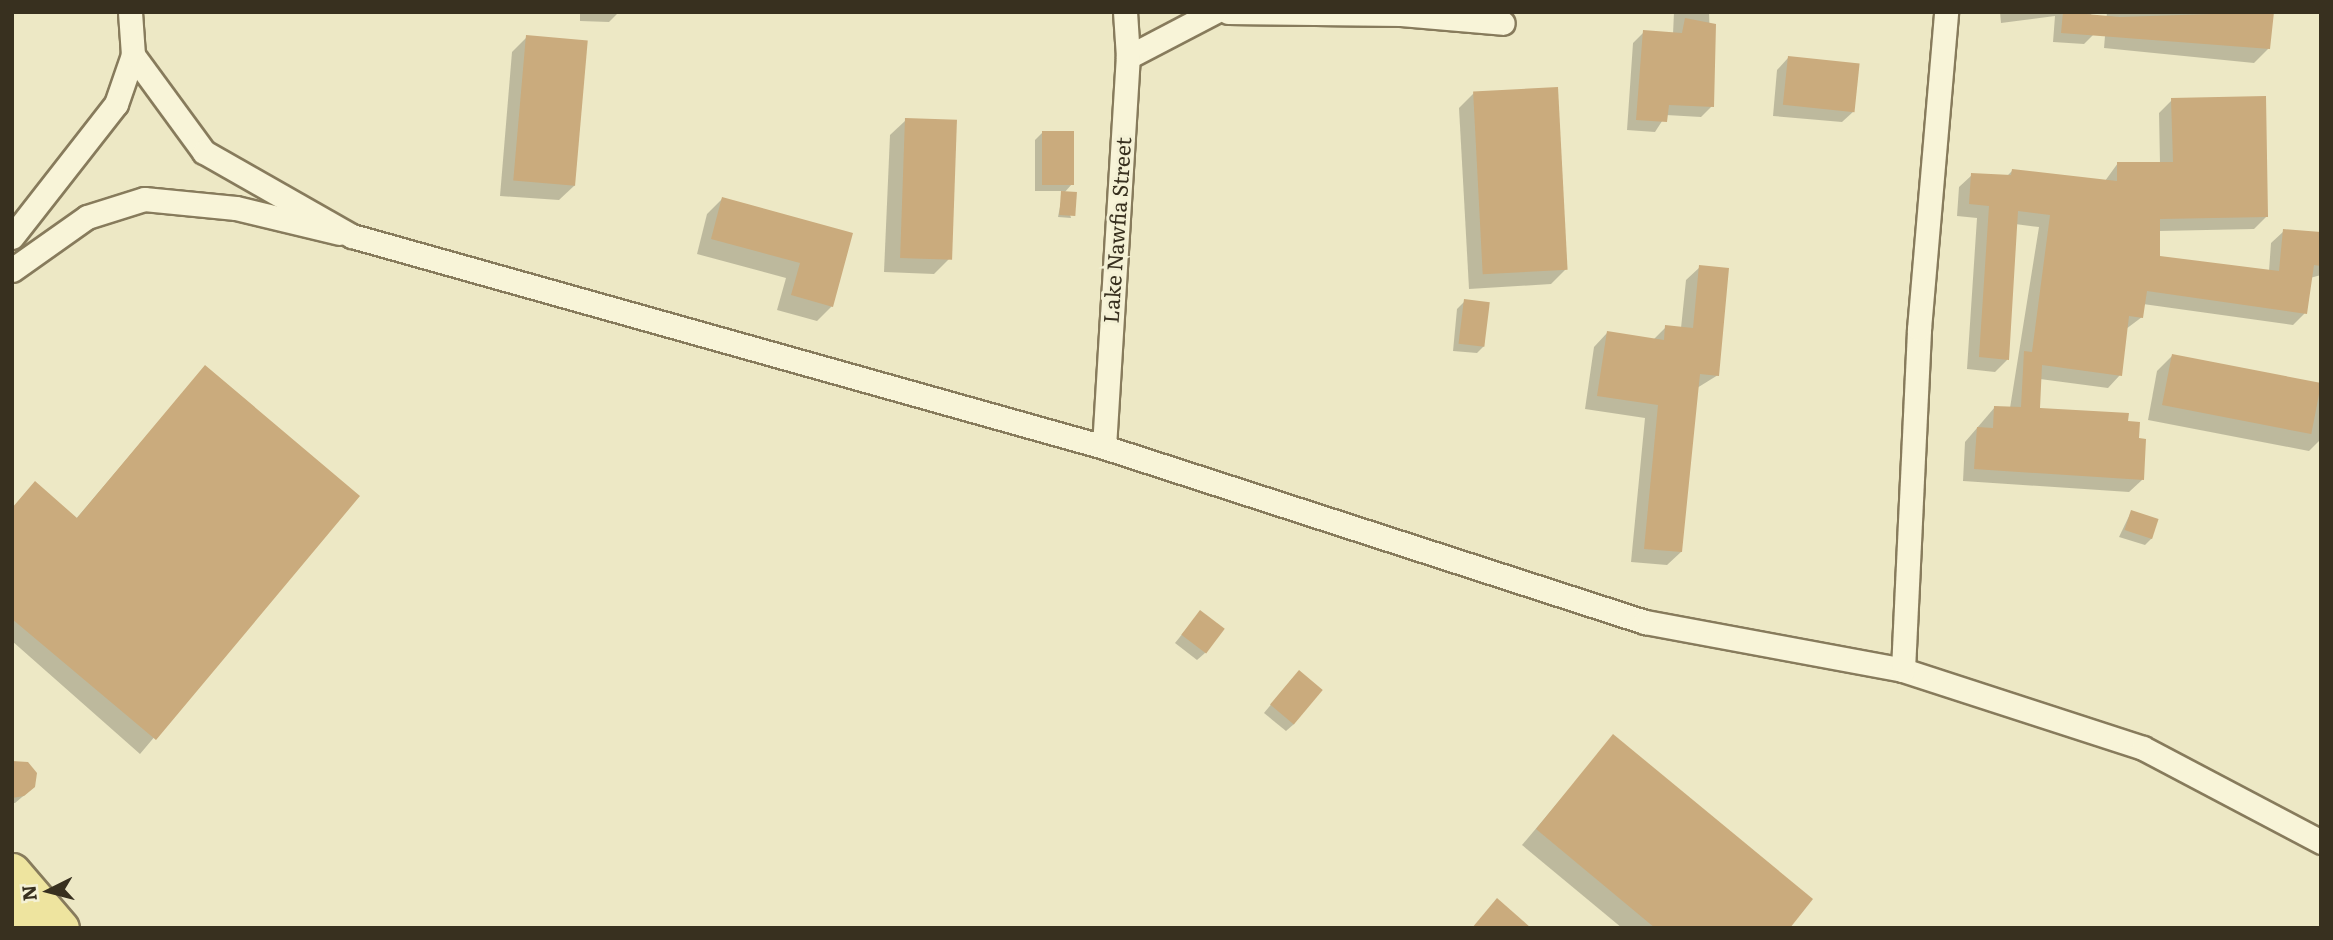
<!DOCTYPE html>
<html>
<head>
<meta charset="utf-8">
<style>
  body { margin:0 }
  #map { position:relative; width:2333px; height:940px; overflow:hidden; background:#ede8c5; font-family:Literata,serif }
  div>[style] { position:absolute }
  .shadow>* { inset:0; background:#0003 }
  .building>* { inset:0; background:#caab7d; transform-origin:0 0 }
  .roads { filter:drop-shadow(2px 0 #877b5c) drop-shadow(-2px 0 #877b5c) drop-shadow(0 2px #877b5c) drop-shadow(0 -2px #877b5c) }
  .street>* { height:23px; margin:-11.5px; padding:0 11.5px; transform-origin:11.5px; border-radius:11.5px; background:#f8f4d8 }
  .primary>* { height:35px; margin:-17.5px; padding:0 17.5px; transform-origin:17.5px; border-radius:17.5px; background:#eee49f }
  span { translate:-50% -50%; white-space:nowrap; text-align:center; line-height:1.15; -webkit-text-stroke:6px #f4f1d5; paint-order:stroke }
  .street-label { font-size:21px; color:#38301f }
  .frame { position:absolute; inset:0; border:14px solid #38301f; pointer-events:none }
  .north { position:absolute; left:14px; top:856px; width:70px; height:70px; -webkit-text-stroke:5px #f4f1d5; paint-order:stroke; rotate:264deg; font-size:19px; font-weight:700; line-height:28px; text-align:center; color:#38301f }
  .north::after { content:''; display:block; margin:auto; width:24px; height:32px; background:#38301f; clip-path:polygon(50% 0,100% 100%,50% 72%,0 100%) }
</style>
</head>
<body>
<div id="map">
  <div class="shadow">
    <i style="clip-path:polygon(580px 12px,619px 12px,609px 22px,580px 21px)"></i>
    <i style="clip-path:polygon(1674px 12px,1709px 12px,1712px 106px,1701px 117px,1666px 115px,1655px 132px,1627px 130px,1633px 43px,1644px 32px,1673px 34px)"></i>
    <i style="clip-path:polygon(2000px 12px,2091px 12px,2093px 35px,2084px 44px,2053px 42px,2055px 16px,2001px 23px)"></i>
    <i style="clip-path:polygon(2107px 12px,2272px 12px,2269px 48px,2254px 63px,2104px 48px)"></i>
    <i style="clip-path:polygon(527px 37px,575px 185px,559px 200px,500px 196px,512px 52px)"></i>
    <i style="clip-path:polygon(1788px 58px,1854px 111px,1842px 122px,1773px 116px,1777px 70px)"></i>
    <i style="clip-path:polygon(1474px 93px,1566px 269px,1551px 284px,1469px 289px,1459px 108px)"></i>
    <i style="clip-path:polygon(2172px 100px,2267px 216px,2254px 229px,2159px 231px,2159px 258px,2269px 271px,2271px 243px,2284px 231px,2321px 234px,2321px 275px,2310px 278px,2305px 313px,2293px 325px,2143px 304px,2142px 317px,2126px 329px,2120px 375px,2108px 388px,2040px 379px,2038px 409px,2138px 423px,2142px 480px,2129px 492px,1963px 481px,1965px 442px,1995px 407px,2010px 408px,2039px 227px,2015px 224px,2007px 360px,1995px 372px,1967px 369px,1977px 218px,1957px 216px,1959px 187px,1972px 175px,2006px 177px,2013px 170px,2105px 181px,2118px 163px,2160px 164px,2159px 113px)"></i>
    <i style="clip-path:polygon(906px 120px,949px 259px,934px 274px,884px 272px,890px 135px)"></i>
    <i style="clip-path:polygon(1043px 132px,1072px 184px,1064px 193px,1071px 218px,1058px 217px,1063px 191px,1035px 191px,1035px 140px)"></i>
    <i style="clip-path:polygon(722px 199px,851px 234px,832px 306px,817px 321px,777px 310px,786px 278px,697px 254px,707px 214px)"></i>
    <i style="clip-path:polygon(1700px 267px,1718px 375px,1697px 388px,1681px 552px,1667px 565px,1631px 562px,1645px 418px,1585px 409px,1594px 347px,1607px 333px,1653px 340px,1666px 327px,1681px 328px,1686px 280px)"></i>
    <i style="clip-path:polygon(1465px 301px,1484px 346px,1477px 353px,1453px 351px,1457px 309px)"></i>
    <i style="clip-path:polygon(2172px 356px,2321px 384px,2321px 439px,2309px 451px,2148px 420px,2157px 371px)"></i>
    <i style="clip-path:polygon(205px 367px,358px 496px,140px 754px,12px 641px,12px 508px,75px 520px)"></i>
    <i style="clip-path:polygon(2131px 512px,2152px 538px,2145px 545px,2119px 537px)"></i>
    <i style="clip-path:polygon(1200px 612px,1205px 653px,1197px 660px,1175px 643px)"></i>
    <i style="clip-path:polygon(1292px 679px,1294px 724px,1286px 731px,1264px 713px)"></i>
    <i style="clip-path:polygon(1614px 736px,1787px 928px,1622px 928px,1522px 845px)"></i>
    <i style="clip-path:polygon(12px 764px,34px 787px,15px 803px,12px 803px)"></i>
  </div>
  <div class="building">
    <i style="clip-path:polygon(2063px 12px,2120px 17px,2274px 12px,2270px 49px,2061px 33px)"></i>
    <i style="clip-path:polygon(1685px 18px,1716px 24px,1714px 107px,1669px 105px,1667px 122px,1636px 120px,1643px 30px,1682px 33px)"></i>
    <i style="left:526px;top:35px;width:62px;height:146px;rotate:5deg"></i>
    <i style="left:1788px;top:56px;width:72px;height:49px;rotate:6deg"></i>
    <i style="left:1558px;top:87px;width:183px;height:85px;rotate:87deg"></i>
    <i style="clip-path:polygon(2266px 96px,2268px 217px,2160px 219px,2160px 256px,2279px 271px,2283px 229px,2321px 232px,2321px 266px,2314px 265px,2307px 314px,2147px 291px,2143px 318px,2129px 316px,2122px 376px,2042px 365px,2040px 408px,2129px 413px,2128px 421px,2140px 422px,2139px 438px,2146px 439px,2144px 480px,1974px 469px,1977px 427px,1993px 428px,1994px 406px,2021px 407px,2024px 351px,2032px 352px,2050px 215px,2018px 211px,2009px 360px,1979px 357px,1989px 206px,1969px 204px,1971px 173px,2011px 175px,2012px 169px,2117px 181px,2117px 162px,2173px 162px,2171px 98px)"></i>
    <i style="left:905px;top:118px;width:52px;height:140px;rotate:2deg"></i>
    <i style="left:1042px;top:131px;width:32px;height:54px"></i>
    <i style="left:1061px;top:191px;width:16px;height:24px;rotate:4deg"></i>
    <i style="clip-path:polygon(722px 197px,853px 233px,833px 307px,791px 295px,800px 263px,711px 239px)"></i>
    <i style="clip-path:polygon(1699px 265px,1729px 268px,1719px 376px,1700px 374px,1682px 552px,1644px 549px,1658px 405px,1597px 396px,1607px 331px,1664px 340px,1665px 325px,1693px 328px)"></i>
    <i style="left:1464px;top:299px;width:26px;height:45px;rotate:7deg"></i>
    <i style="left:2172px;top:354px;width:152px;height:52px;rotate:11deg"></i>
    <i style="clip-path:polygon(205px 365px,360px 496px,156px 740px,12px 619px,12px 508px,35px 481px,77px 518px)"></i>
    <i style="left:2131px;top:510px;width:29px;height:21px;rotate:18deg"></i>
    <i style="left:1200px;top:610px;width:31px;height:31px;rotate:37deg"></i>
    <i style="left:1299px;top:670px;width:31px;height:45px;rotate:40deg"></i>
    <i style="clip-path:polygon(1613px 734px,1813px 899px,1790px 928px,1655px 928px,1536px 829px)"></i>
    <i style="clip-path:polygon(12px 761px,28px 762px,37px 773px,35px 787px,24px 796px,12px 798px)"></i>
    <i style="clip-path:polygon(1497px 898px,1531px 928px,1472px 928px)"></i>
  </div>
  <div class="roads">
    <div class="street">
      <i style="left:1228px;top:12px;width:173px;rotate:0.7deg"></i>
      <i style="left:1401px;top:14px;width:102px;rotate:5deg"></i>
      <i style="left:133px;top:55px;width:120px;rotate:53.8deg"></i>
      <i style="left:204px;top:152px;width:170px;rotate:29.6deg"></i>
      <i style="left:352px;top:236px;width:781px;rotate:15.67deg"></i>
      <i style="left:1104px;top:447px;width:569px;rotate:17.93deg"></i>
      <i style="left:1645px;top:622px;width:262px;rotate:10.5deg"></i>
      <i style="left:1903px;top:670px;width:252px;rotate:18deg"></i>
      <i style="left:2143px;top:748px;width:201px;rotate:27.8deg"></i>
      <i style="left:1128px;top:57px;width:97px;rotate:-27.6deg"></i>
      <i style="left:12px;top:237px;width:169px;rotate:-52deg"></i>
      <i style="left:116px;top:104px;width:52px;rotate:-70.9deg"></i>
      <i style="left:133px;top:55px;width:43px;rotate:-94deg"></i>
      <i style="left:12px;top:270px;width:92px;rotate:-35.2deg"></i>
      <i style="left:87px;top:217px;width:60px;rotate:-17.5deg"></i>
      <i style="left:144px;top:199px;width:92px;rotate:5.6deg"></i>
      <i style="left:236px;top:208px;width:106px;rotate:13.6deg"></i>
      <i style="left:1104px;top:447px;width:391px;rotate:-86.5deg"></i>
      <i style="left:1128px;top:57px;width:45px;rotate:-93.8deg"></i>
      <i style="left:1903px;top:670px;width:341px;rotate:-87.3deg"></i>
      <i style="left:1919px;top:329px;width:318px;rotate:-85.1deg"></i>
    </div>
    <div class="primary">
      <i style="left:12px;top:871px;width:75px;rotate:49.3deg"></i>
      <i style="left:12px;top:912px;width:21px;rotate:49deg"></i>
    </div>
  </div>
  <div class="street-label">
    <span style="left:1116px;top:230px;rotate:-86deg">Lake Nawfia Street</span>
  </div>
  <div class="frame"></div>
  <div class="north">N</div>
</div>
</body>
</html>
